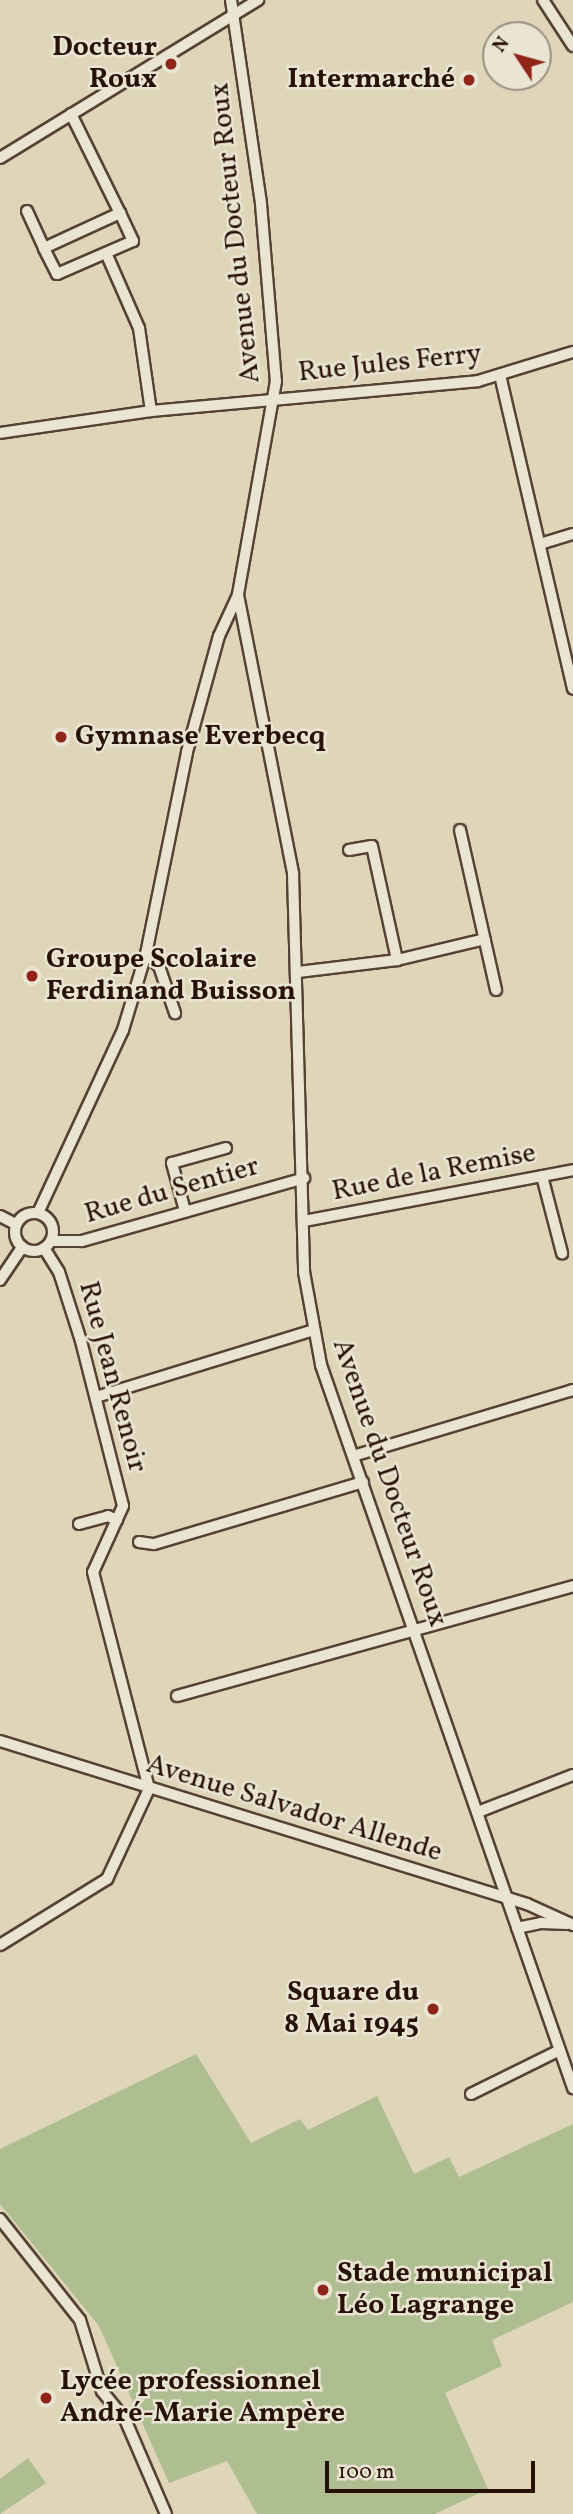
<!DOCTYPE html>
<html>
<head>
<meta charset="utf-8">
<style>
  body { margin:0 }
  #map { position:relative; width:573px; height:2514px; overflow:hidden; background:#dfd6b9; font-family:Vollkorn,serif }
  div>[style] { position:absolute }
  .green>* { inset:0; background:#afbe91 }
  .roads { filter:drop-shadow(2px 0 #564232) drop-shadow(-2px 0 #564232) drop-shadow(0 2px #564232) drop-shadow(0 -2px #564232) }
  .minor>* { height:10px; margin:-5px; padding:0 5px; transform-origin:5px; border-radius:5px; background:#eae4d2 }
  .minor>.ring { margin:-5px; padding:0; box-sizing:content-box; background:none; border:10px solid #eae4d2; border-radius:50% }
  .dots>* { width:19px; height:19px; translate:-50% -50%; box-sizing:border-box; border:4px solid #eae4d2; border-radius:50% }
  span { translate:-50% -50%; white-space:nowrap; text-align:center; line-height:1.15; -webkit-text-stroke:5px #eae4d2; paint-order:stroke }
  .poi-label { font-size:28px; color:#281105; font-weight:700 }
  .right { translate:-100% -50%; text-align:right }
  .left { translate:0 -50%; text-align:left }
  .street-label { font-size:28px; color:#281105 }
  .north { position:absolute; left:482px; top:21px; width:70px; height:70px; box-sizing:border-box; background:#eae4d2; border:2px solid #9c9080; border-radius:50%; rotate:306deg; font-size:19px; font-weight:700; line-height:28px; text-align:center; color:#281105 }
  .north::after { content:''; display:block; margin:auto; width:24px; height:32px; background:#8f2418; clip-path:polygon(50% 0,100% 100%,50% 72%,0 100%) }
  .scale { position:absolute; left:325px; top:2461px; width:210px; height:32px; box-sizing:border-box; border:4px solid #281105; border-top:0; padding-left:9px; font-size:21px; line-height:24px; white-space:nowrap; color:#281105; -webkit-text-stroke:5px #eae4d2; paint-order:stroke }
</style>
</head>
<body>
<div id="map">
  <div class="green">
    <i style="clip-path:polygon(196px 2054px,251px 2143px,300px 2119px,308px 2130px,377px 2096px,414px 2174px,449px 2157px,459px 2177px,573px 2124px,573px 2302px,492px 2340px,502px 2366px,445px 2393px,488px 2489px,435px 2514px,257px 2514px,227px 2461px,169px 2483px,99px 2326px,0 2204px,0 2149px)"></i>
    <i style="clip-path:polygon(28px 2458px,46px 2483px,0 2514px,0 2479px)"></i>
  </div>
  <div class="roads">
    <div class="minor">
      <i style="left:231px;top:0;width:206px;rotate:81.6deg"></i>
      <i style="left:261px;top:204px;width:178px;rotate:85.2deg"></i>
      <i style="left:276px;top:381px;width:217px;rotate:100.1deg"></i>
      <i style="left:238px;top:595px;width:284px;rotate:78.8deg"></i>
      <i style="left:293px;top:874px;width:398px;rotate:88.4deg"></i>
      <i style="left:304px;top:1272px;width:95px;rotate:79.6deg"></i>
      <i style="left:321px;top:1365px;width:766px;rotate:70.78deg"></i>
      <i style="left:543px;top:0;width:55px;rotate:56.9deg"></i>
      <i style="left:71px;top:114px;width:110px;rotate:63.7deg"></i>
      <i style="left:0;top:158px;width:303px;rotate:-31.5deg"></i>
      <i style="left:27px;top:211px;width:41px;rotate:65.3deg"></i>
      <i style="left:120px;top:213px;width:31px;rotate:65deg"></i>
      <i style="left:133px;top:241px;width:83px;rotate:156.5deg"></i>
      <i style="left:57px;top:274px;width:29px;rotate:-117deg"></i>
      <i style="left:44px;top:248px;width:84px;rotate:-24.7deg"></i>
      <i style="left:106px;top:253px;width:82px;rotate:66.3deg"></i>
      <i style="left:139px;top:328px;width:84px;rotate:81.8deg"></i>
      <i style="left:500px;top:375px;width:322px;rotate:76.9deg"></i>
      <i style="left:0;top:433px;width:153px;rotate:-8.3deg"></i>
      <i style="left:151px;top:411px;width:328px;rotate:-5.2deg"></i>
      <i style="left:478px;top:381px;width:99px;rotate:-17deg"></i>
      <i style="left:540px;top:544px;width:34px;rotate:-17deg"></i>
      <i style="left:460px;top:830px;width:164px;rotate:77.3deg"></i>
      <i style="left:349px;top:850px;width:23px;rotate:-10deg"></i>
      <i style="left:372px;top:846px;width:117px;rotate:77.6deg"></i>
      <i style="left:146px;top:954px;width:18px;rotate:43deg"></i>
      <i style="left:159px;top:966px;width:50px;rotate:71.2deg"></i>
      <i style="left:298px;top:972px;width:100px;rotate:-6.9deg"></i>
      <i style="left:397px;top:960px;width:90px;rotate:-13.4deg"></i>
      <i style="left:542px;top:1176px;width:80px;rotate:75.4deg"></i>
      <i style="left:185px;top:1211px;width:50px;rotate:-105.2deg"></i>
      <i style="left:172px;top:1163px;width:56px;rotate:-15.5deg"></i>
      <i class="ring" style="left:15px;top:1213px;width:28px;height:28px"></i>
      <i style="left:38px;top:1213px;width:202px;rotate:-65.1deg"></i>
      <i style="left:123px;top:1030px;width:79px;rotate:-73.2deg"></i>
      <i style="left:146px;top:954px;width:206px;rotate:-78.5deg"></i>
      <i style="left:187px;top:752px;width:120px;rotate:-74.6deg"></i>
      <i style="left:219px;top:636px;width:45px;rotate:-65.1deg"></i>
      <i style="left:0;top:1216px;width:18px;rotate:27deg"></i>
      <i style="left:304px;top:1221px;width:274px;rotate:-10.7deg"></i>
      <i style="left:51px;top:1241px;width:31px"></i>
      <i style="left:82px;top:1241px;width:231px;rotate:-15.8deg"></i>
      <i style="left:44px;top:1248px;width:28px;rotate:58deg"></i>
      <i style="left:59px;top:1272px;width:72px;rotate:72.3deg"></i>
      <i style="left:81px;top:1341px;width:170px;rotate:75.7deg"></i>
      <i style="left:123px;top:1506px;width:72px;rotate:114.4deg"></i>
      <i style="left:93px;top:1572px;width:224px;rotate:75.5deg"></i>
      <i style="left:0;top:1280px;width:40px;rotate:-56deg"></i>
      <i style="left:96px;top:1397px;width:228px;rotate:-17.1deg"></i>
      <i style="left:353px;top:1456px;width:230px;rotate:-16.7deg"></i>
      <i style="left:79px;top:1524px;width:30px;rotate:-15deg"></i>
      <i style="left:108px;top:1516px;width:10px;rotate:24deg"></i>
      <i style="left:139px;top:1542px;width:15px;rotate:8deg"></i>
      <i style="left:154px;top:1544px;width:218px;rotate:-16.5deg"></i>
      <i style="left:177px;top:1696px;width:411px;rotate:-15.5deg"></i>
      <i style="left:0;top:1741px;width:552px;rotate:17.19deg"></i>
      <i style="left:527px;top:1904px;width:51px;rotate:24.5deg"></i>
      <i style="left:478px;top:1812px;width:102px;rotate:-21.3deg"></i>
      <i style="left:517px;top:1928px;width:25px;rotate:-12deg"></i>
      <i style="left:541px;top:1923px;width:26px;rotate:2deg"></i>
      <i style="left:0;top:1945px;width:126px;rotate:-31.7deg"></i>
      <i style="left:107px;top:1879px;width:99px;rotate:-65deg"></i>
      <i style="left:471px;top:2094px;width:99px;rotate:-26.3deg"></i>
      <i style="left:0;top:2219px;width:129px;rotate:51.6deg"></i>
      <i style="left:80px;top:2320px;width:74px;rotate:72.8deg"></i>
      <i style="left:102px;top:2391px;width:36px;rotate:51deg"></i>
      <i style="left:125px;top:2419px;width:103px;rotate:66.7deg"></i>
    </div>
  </div>
  <div class="dots">
    <i style="left:171px;top:64px;background:#8f2418"></i>
    <i style="left:469px;top:80px;background:#8f2418"></i>
    <i style="left:61px;top:737px;background:#8f2418"></i>
    <i style="left:32px;top:976px;background:#8f2418"></i>
    <i style="left:433px;top:2009px;background:#8f2418"></i>
    <i style="left:323px;top:2290px;background:#8f2418"></i>
    <i style="left:46px;top:2398px;background:#8f2418"></i>
  </div>
  <div class="poi-label">
    <span class="right" style="left:157px;top:64px">Docteur<br>Roux</span>
    <span class="right" style="left:455px;top:80px">Intermarché</span>
    <span class="left" style="left:75px;top:737px">Gymnase Everbecq</span>
    <span class="left" style="left:46px;top:976px">Groupe Scolaire<br>Ferdinand Buisson</span>
    <span class="right" style="left:419px;top:2009px">Square du<br>8 Mai 1945</span>
    <span class="left" style="left:337px;top:2290px">Stade municipal<br>Léo Lagrange</span>
    <span class="left" style="left:60px;top:2398px">Lycée professionnel<br>André-Marie Ampère</span>
  </div>
  <div class="street-label">
    <span style="left:236px;top:233px;rotate:-96deg">Avenue du Docteur Roux</span>
    <span style="left:390px;top:364px;rotate:-6deg">Rue Jules Ferry</span>
    <span style="left:434px;top:1173px;rotate:-11deg">Rue de la Remise</span>
    <span style="left:172px;top:1191px;rotate:-16deg">Rue du Sentier</span>
    <span style="left:112px;top:1377px;rotate:75deg">Rue Jean Renoir</span>
    <span style="left:389px;top:1483px;rotate:71deg">Avenue du Docteur Roux</span>
    <span style="left:294px;top:1809px;rotate:17deg">Avenue Salvador Allende</span>
  </div>
  <div class="north">N</div>
  <div class="scale">100 m</div>
</div>
</body>
</html>
